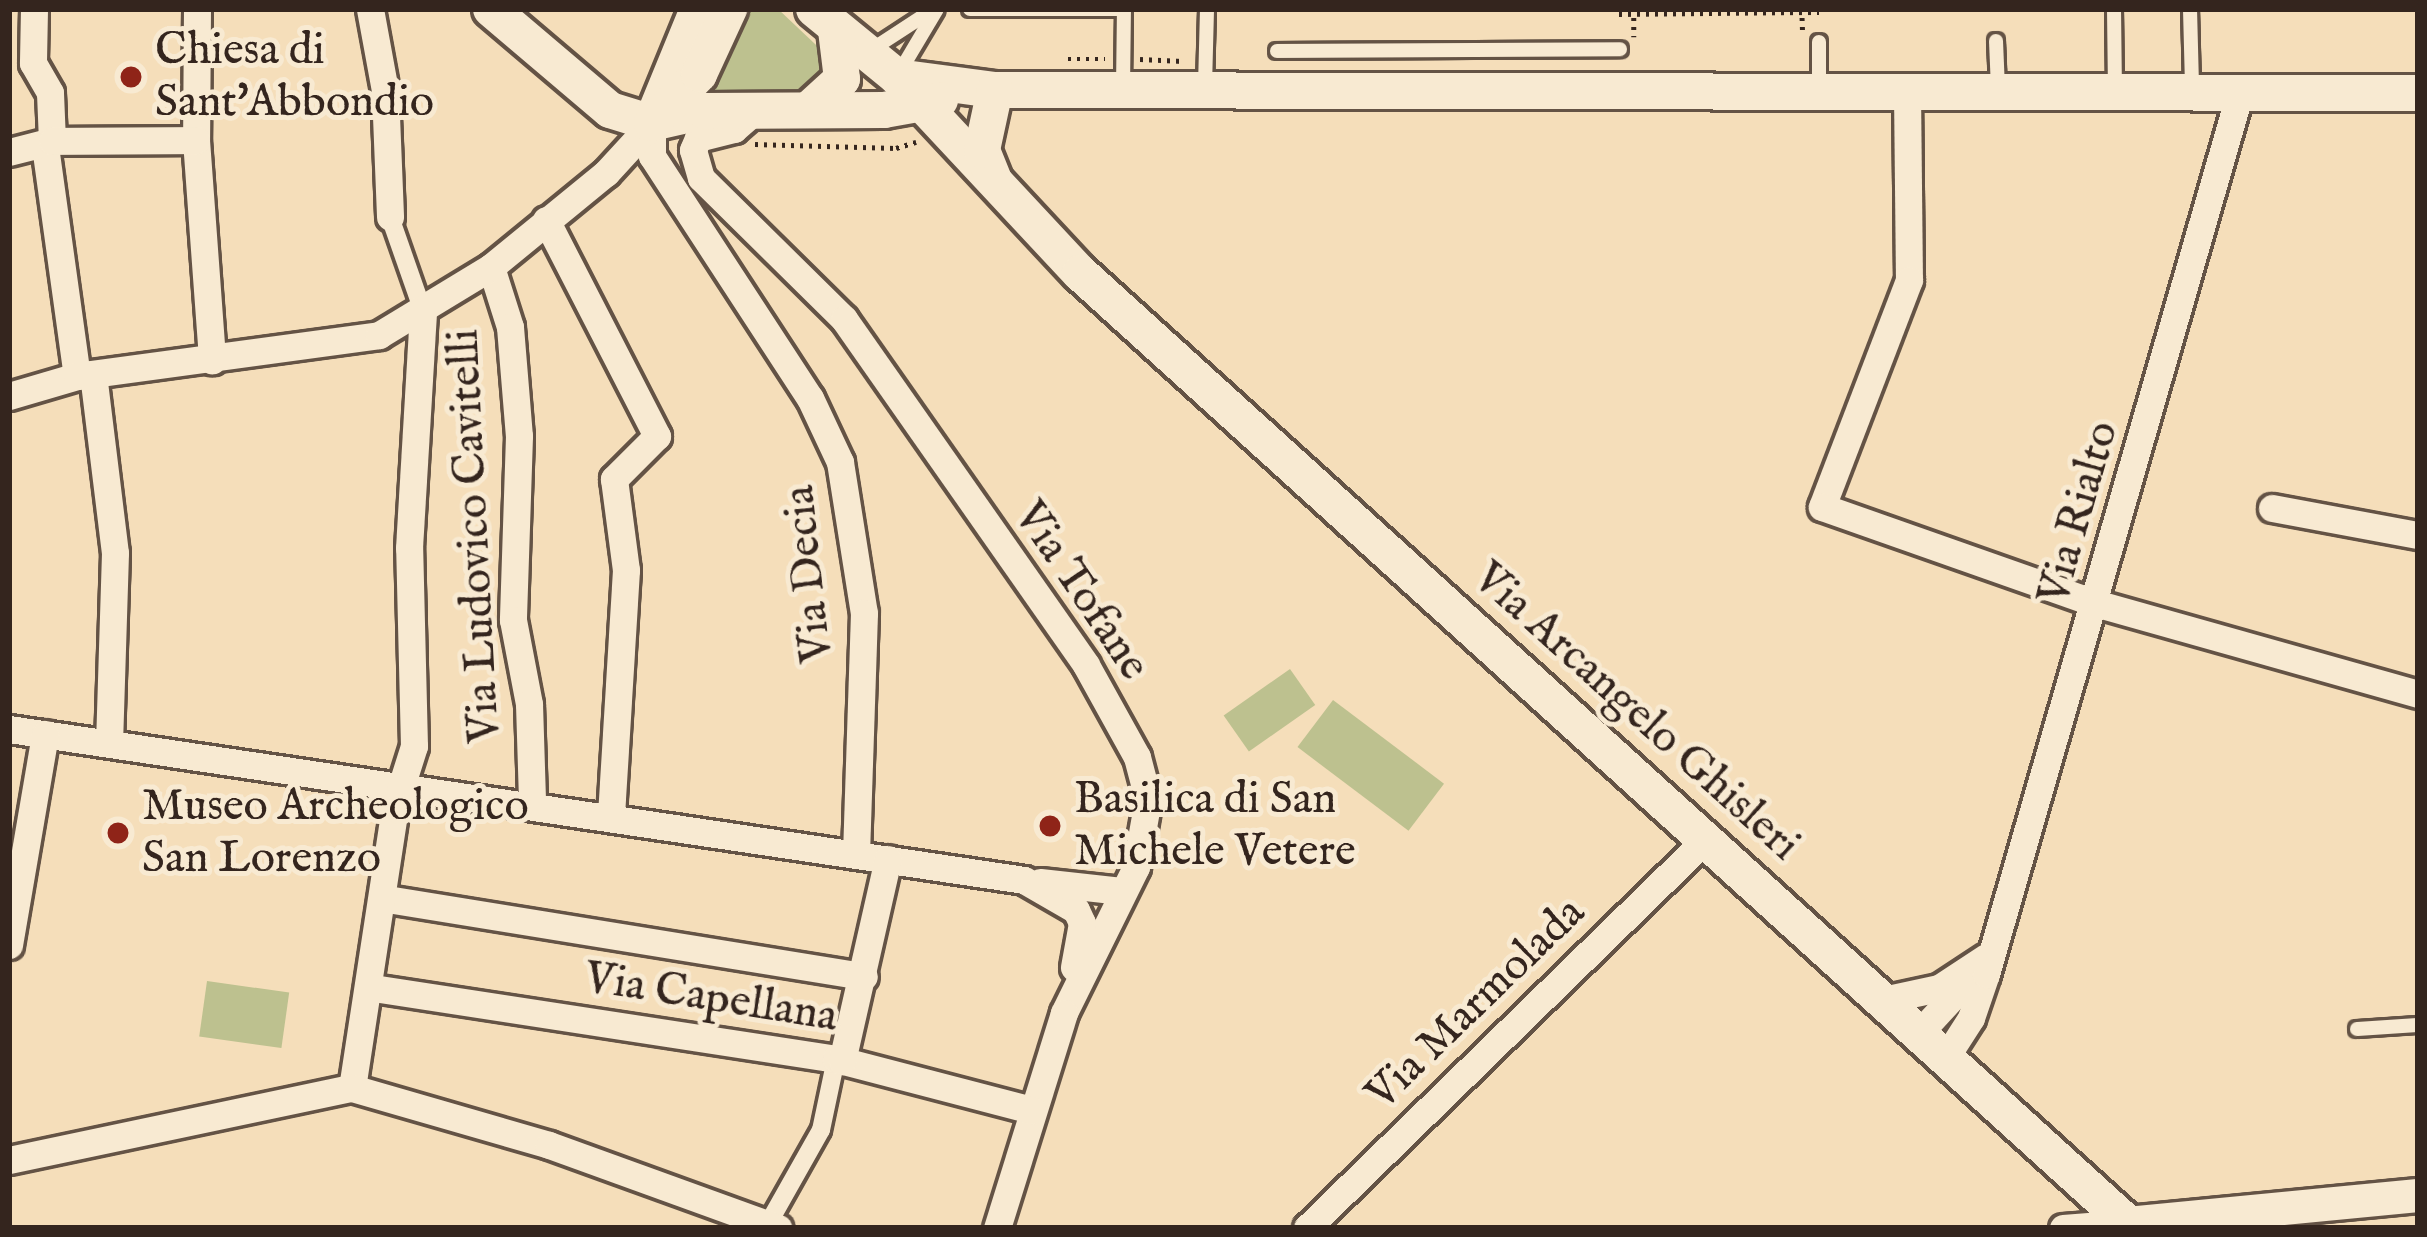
<!DOCTYPE html>
<html>
<head>
<meta charset="utf-8">
<style>
  body { margin:0 }
  #map { position:relative; width:2427px; height:1237px; overflow:hidden; background:#f5deba; font-family:"IM FELL English",serif }
  div>[style] { position:absolute }
  .green>* { inset:0; background:#bdc18f; transform-origin:0 0 }
  .path>* { height:4.5px; margin-top:-2.25px; transform-origin:0; background:repeating-linear-gradient(90deg,#34251e 0 3px,transparent 0 9px) }
  .roads { filter:drop-shadow(3px 0 #645345) drop-shadow(-3px 0 #645345) drop-shadow(0 3px #645345) drop-shadow(0 -3px #645345) }
  .service>* { height:14px; margin:-7px; padding:0 7px; transform-origin:7px; border-radius:7px; background:#f8ead2 }
  .pedestrian>* { height:18px; margin:-9px; padding:0 9px; transform-origin:9px; border-radius:9px; background:#f8ead2 }
  .minor>* { height:27px; margin:-13.5px; padding:0 13.5px; transform-origin:13.5px; border-radius:13.5px; background:#f8ead2 }
  .tertiary>* { height:33px; margin:-16.5px; padding:0 16.5px; transform-origin:16.5px; border-radius:16.5px; background:#f8ead2 }
  .secondary>* { height:36px; margin:-18px; padding:0 18px; transform-origin:18px; border-radius:18px; background:#f8ead2 }
  .dots>* { width:33px; height:33px; translate:-50% -50%; box-sizing:border-box; border:6px solid #f8ead2; border-radius:50% }
  span { translate:-50% -50%; white-space:nowrap; text-align:center; line-height:1.15; -webkit-text-stroke:10px #f8ead2; paint-order:stroke }
  .poi-label { font-size:45px; color:#34251e }
  .left { translate:0 -50%; text-align:left }
  .street-label { font-size:45px; color:#34251e }
  .frame { position:absolute; inset:0; border:12px solid #34251e; pointer-events:none }
</style>
</head>
<body>
<div id="map">
  <div class="green">
    <i style="clip-path:polygon(747px 9px,778px 9px,833px 61px,811px 96px,707px 92px)"></i>
    <i style="left:1290px;top:669px;width:44px;height:81px;rotate:55deg"></i>
    <i style="left:1333px;top:700px;width:139px;height:59px;rotate:37deg"></i>
    <i style="left:207px;top:981px;width:83px;height:56px;rotate:8deg"></i>
  </div>
  <div class="path">
    <i style="left:1634px;top:9px;width:28px;rotate:90deg"></i>
    <i style="left:1802px;top:9px;width:24px;rotate:88deg"></i>
    <i style="left:1619px;top:14px;width:200px;rotate:-0.6deg"></i>
    <i style="left:1068px;top:59px;width:37px"></i>
    <i style="left:1140px;top:59px;width:43px;rotate:2.7deg"></i>
    <i style="left:755px;top:144px;width:141px;rotate:1.6deg"></i>
    <i style="left:896px;top:148px;width:21px;rotate:-17deg"></i>
  </div>
  <div class="roads">
    <div class="service">
      <i style="left:970px;top:9px;width:154px"></i>
      <i style="left:2114px;top:9px;width:79px;rotate:89.3deg"></i>
      <i style="left:2190px;top:9px;width:79px;rotate:88.5deg"></i>
      <i style="left:1996px;top:41px;width:48px;rotate:87.6deg"></i>
      <i style="left:1819px;top:42px;width:48px;rotate:90deg"></i>
      <i style="left:1277px;top:51px;width:343px;rotate:-0.3deg"></i>
      <i style="left:868px;top:52px;width:79px;rotate:-33.1deg"></i>
      <i style="left:899px;top:73px;width:74px;rotate:-59.3deg"></i>
      <i style="left:1205px;top:86px;width:77px;rotate:-88.5deg"></i>
      <i style="left:1123px;top:88px;width:79px;rotate:-89.3deg"></i>
      <i style="left:2357px;top:1029px;width:61px;rotate:-3.8deg"></i>
    </div>
    <div class="pedestrian">
      <i style="left:390px;top:217px;width:100px;rotate:70.7deg"></i>
      <i style="left:768px;top:1224px;width:108px;rotate:-60.6deg"></i>
      <i style="left:821px;top:1130px;width:73px;rotate:-78.1deg"></i>
    </div>
    <div class="minor">
      <i style="left:34px;top:9px;width:54px;rotate:91.1deg"></i>
      <i style="left:33px;top:63px;width:34px;rotate:60deg"></i>
      <i style="left:50px;top:93px;width:48px;rotate:87.6deg"></i>
      <i style="left:197px;top:9px;width:131px;rotate:90.4deg"></i>
      <i style="left:196px;top:140px;width:221px;rotate:85.8deg"></i>
      <i style="left:370px;top:9px;width:83px;rotate:79.6deg"></i>
      <i style="left:385px;top:91px;width:126px;rotate:87.7deg"></i>
      <i style="left:1907px;top:91px;width:189px;rotate:89.4deg"></i>
      <i style="left:1909px;top:280px;width:243px;rotate:111deg"></i>
      <i style="left:1822px;top:507px;width:293px;rotate:19.4deg"></i>
      <i style="left:2098px;top:604px;width:332px;rotate:15.7deg"></i>
      <i style="left:758px;top:108px;width:32px;rotate:139deg"></i>
      <i style="left:734px;top:129px;width:37px;rotate:166deg"></i>
      <i style="left:698px;top:138px;width:13px;rotate:113deg"></i>
      <i style="left:693px;top:150px;width:29px;rotate:74deg"></i>
      <i style="left:701px;top:178px;width:201px;rotate:44.6deg"></i>
      <i style="left:844px;top:319px;width:422px;rotate:55deg"></i>
      <i style="left:1086px;top:665px;width:105px;rotate:61deg"></i>
      <i style="left:1137px;top:757px;width:43px;rotate:75.3deg"></i>
      <i style="left:1148px;top:799px;width:69px;rotate:100deg"></i>
      <i style="left:1136px;top:867px;width:163px;rotate:116.3deg"></i>
      <i style="left:1064px;top:1013px;width:225px;rotate:107.3deg"></i>
      <i style="left:652px;top:123px;width:33px;rotate:90deg"></i>
      <i style="left:652px;top:156px;width:289px;rotate:56.9deg"></i>
      <i style="left:810px;top:398px;width:71px;rotate:64.9deg"></i>
      <i style="left:840px;top:462px;width:153px;rotate:81deg"></i>
      <i style="left:864px;top:613px;width:240px;rotate:91.9deg"></i>
      <i style="left:45px;top:146px;width:232px;rotate:82.1deg"></i>
      <i style="left:9px;top:152px;width:44px;rotate:-14.3deg"></i>
      <i style="left:52px;top:141px;width:144px;rotate:-0.4deg"></i>
      <i style="left:546px;top:220px;width:243px;rotate:62.8deg"></i>
      <i style="left:657px;top:436px;width:61px;rotate:135deg"></i>
      <i style="left:614px;top:479px;width:92px;rotate:82.5deg"></i>
      <i style="left:626px;top:570px;width:245px;rotate:93.5deg"></i>
      <i style="left:491px;top:267px;width:63px;rotate:72.4deg"></i>
      <i style="left:510px;top:327px;width:109px;rotate:85.3deg"></i>
      <i style="left:519px;top:436px;width:184px;rotate:91.9deg"></i>
      <i style="left:513px;top:620px;width:86px;rotate:79.2deg"></i>
      <i style="left:529px;top:704px;width:98px;rotate:88.2deg"></i>
      <i style="left:93px;top:374px;width:180px;rotate:83deg"></i>
      <i style="left:115px;top:553px;width:189px;rotate:91.8deg"></i>
      <i style="left:9px;top:396px;width:71px;rotate:-16.4deg"></i>
      <i style="left:77px;top:376px;width:305px;rotate:-7.7deg"></i>
      <i style="left:379px;top:335px;width:131px;rotate:-31.3deg"></i>
      <i style="left:491px;top:267px;width:149px;rotate:-39.3deg"></i>
      <i style="left:606px;top:173px;width:68px;rotate:-47.4deg"></i>
      <i style="left:2272px;top:508px;width:148px;rotate:10.5deg"></i>
      <i style="left:9px;top:729px;width:1026px;rotate:8.46deg"></i>
      <i style="left:1024px;top:880px;width:60px;rotate:30deg"></i>
      <i style="left:1076px;top:910px;width:14px;rotate:65deg"></i>
      <i style="left:1082px;top:923px;width:45px;rotate:100.3deg"></i>
      <i style="left:1040px;top:882px;width:82px;rotate:6.3deg"></i>
      <i style="left:387px;top:899px;width:483px;rotate:9.2deg"></i>
      <i style="left:9px;top:945px;width:214px;rotate:-80.3deg"></i>
      <i style="left:373px;top:988px;width:468px;rotate:8.7deg"></i>
      <i style="left:836px;top:1059px;width:203px;rotate:14.6deg"></i>
      <i style="left:1883px;top:1000px;width:57px;rotate:-12.1deg"></i>
      <i style="left:1939px;top:988px;width:56px;rotate:-33.4deg"></i>
      <i style="left:1920px;top:1032px;width:72px;rotate:-47.2deg"></i>
      <i style="left:1946px;top:1057px;width:46px;rotate:-57.3deg"></i>
      <i style="left:1971px;top:1018px;width:46px;rotate:-71.2deg"></i>
      <i style="left:1986px;top:974px;width:921px;rotate:-73.93deg"></i>
      <i style="left:842px;top:1061px;width:207px;rotate:-77.2deg"></i>
      <i style="left:352px;top:1088px;width:285px;rotate:-81.3deg"></i>
      <i style="left:395px;top:806px;width:63px;rotate:-72.4deg"></i>
      <i style="left:414px;top:746px;width:198px;rotate:-91.4deg"></i>
      <i style="left:409px;top:548px;width:237px;rotate:-86.6deg"></i>
      <i style="left:352px;top:1088px;width:205px;rotate:16.1deg"></i>
      <i style="left:549px;top:1145px;width:244px;rotate:19.9deg"></i>
      <i style="left:9px;top:1160px;width:350px;rotate:-11.9deg"></i>
      <i style="left:1307px;top:1228px;width:554px;rotate:-44.27deg"></i>
      <i style="left:2063px;top:1228px;width:64px;rotate:-4.5deg"></i>
    </div>
    <div class="tertiary">
      <i style="left:2127px;top:1223px;width:292px;rotate:-5.5deg"></i>
    </div>
    <div class="secondary">
      <i style="left:491px;top:9px;width:156px;rotate:40.3deg"></i>
      <i style="left:610px;top:110px;width:44px;rotate:17.2deg"></i>
      <i style="left:814px;top:9px;width:107px;rotate:39.3deg"></i>
      <i style="left:897px;top:77px;width:268px;rotate:47deg"></i>
      <i style="left:1080px;top:273px;width:1422px;rotate:42.21deg"></i>
      <i style="left:897px;top:77px;width:99px;rotate:7.6deg"></i>
      <i style="left:995px;top:90px;width:1423px;rotate:0.12deg"></i>
      <i style="left:657px;top:109px;width:108px;rotate:-67.7deg"></i>
      <i style="left:808px;top:110px;width:46px;rotate:-42.4deg"></i>
      <i style="left:842px;top:79px;width:49px;rotate:-97deg"></i>
      <i style="left:652px;top:123px;width:54px;rotate:-12.8deg"></i>
      <i style="left:705px;top:111px;width:179px;rotate:-0.3deg"></i>
      <i style="left:884px;top:110px;width:57px;rotate:-10.1deg"></i>
      <i style="left:652px;top:123px;width:68px;rotate:-46.2deg"></i>
      <i style="left:699px;top:74px;width:72px;rotate:-65.2deg"></i>
      <i style="left:994px;top:180px;width:32px;rotate:-112deg"></i>
      <i style="left:982px;top:150px;width:61px;rotate:-77.8deg"></i>
    </div>
  </div>
  <div class="dots">
    <i style="left:131px;top:77px;background:#8f2418"></i>
    <i style="left:1050px;top:826px;background:#8f2418"></i>
    <i style="left:118px;top:833px;background:#8f2418"></i>
  </div>
  <div class="poi-label">
    <span class="left" style="left:155px;top:77px">Chiesa di<br>Sant'Abbondio</span>
    <span class="left" style="left:1074px;top:826px">Basilica di San<br>Michele Vetere</span>
    <span class="left" style="left:142px;top:833px">Museo Archeologico<br>San Lorenzo</span>
  </div>
  <div class="street-label">
    <span style="left:2079px;top:513px;rotate:-74deg">Via Rialto</span>
    <span style="left:475px;top:536px;rotate:-93deg">Via Ludovico Cavitelli</span>
    <span style="left:809px;top:574px;rotate:-96deg">Via Decia</span>
    <span style="left:1081px;top:591px;rotate:56deg">Via Tofane</span>
    <span style="left:1636px;top:712px;rotate:42deg">Via Arcangelo Ghisleri</span>
    <span style="left:711px;top:998px;rotate:9deg">Via Capellana</span>
    <span style="left:1476px;top:1004px;rotate:-44deg">Via Marmolada</span>
  </div>
  <div class="frame"></div>
</div>
</body>
</html>
